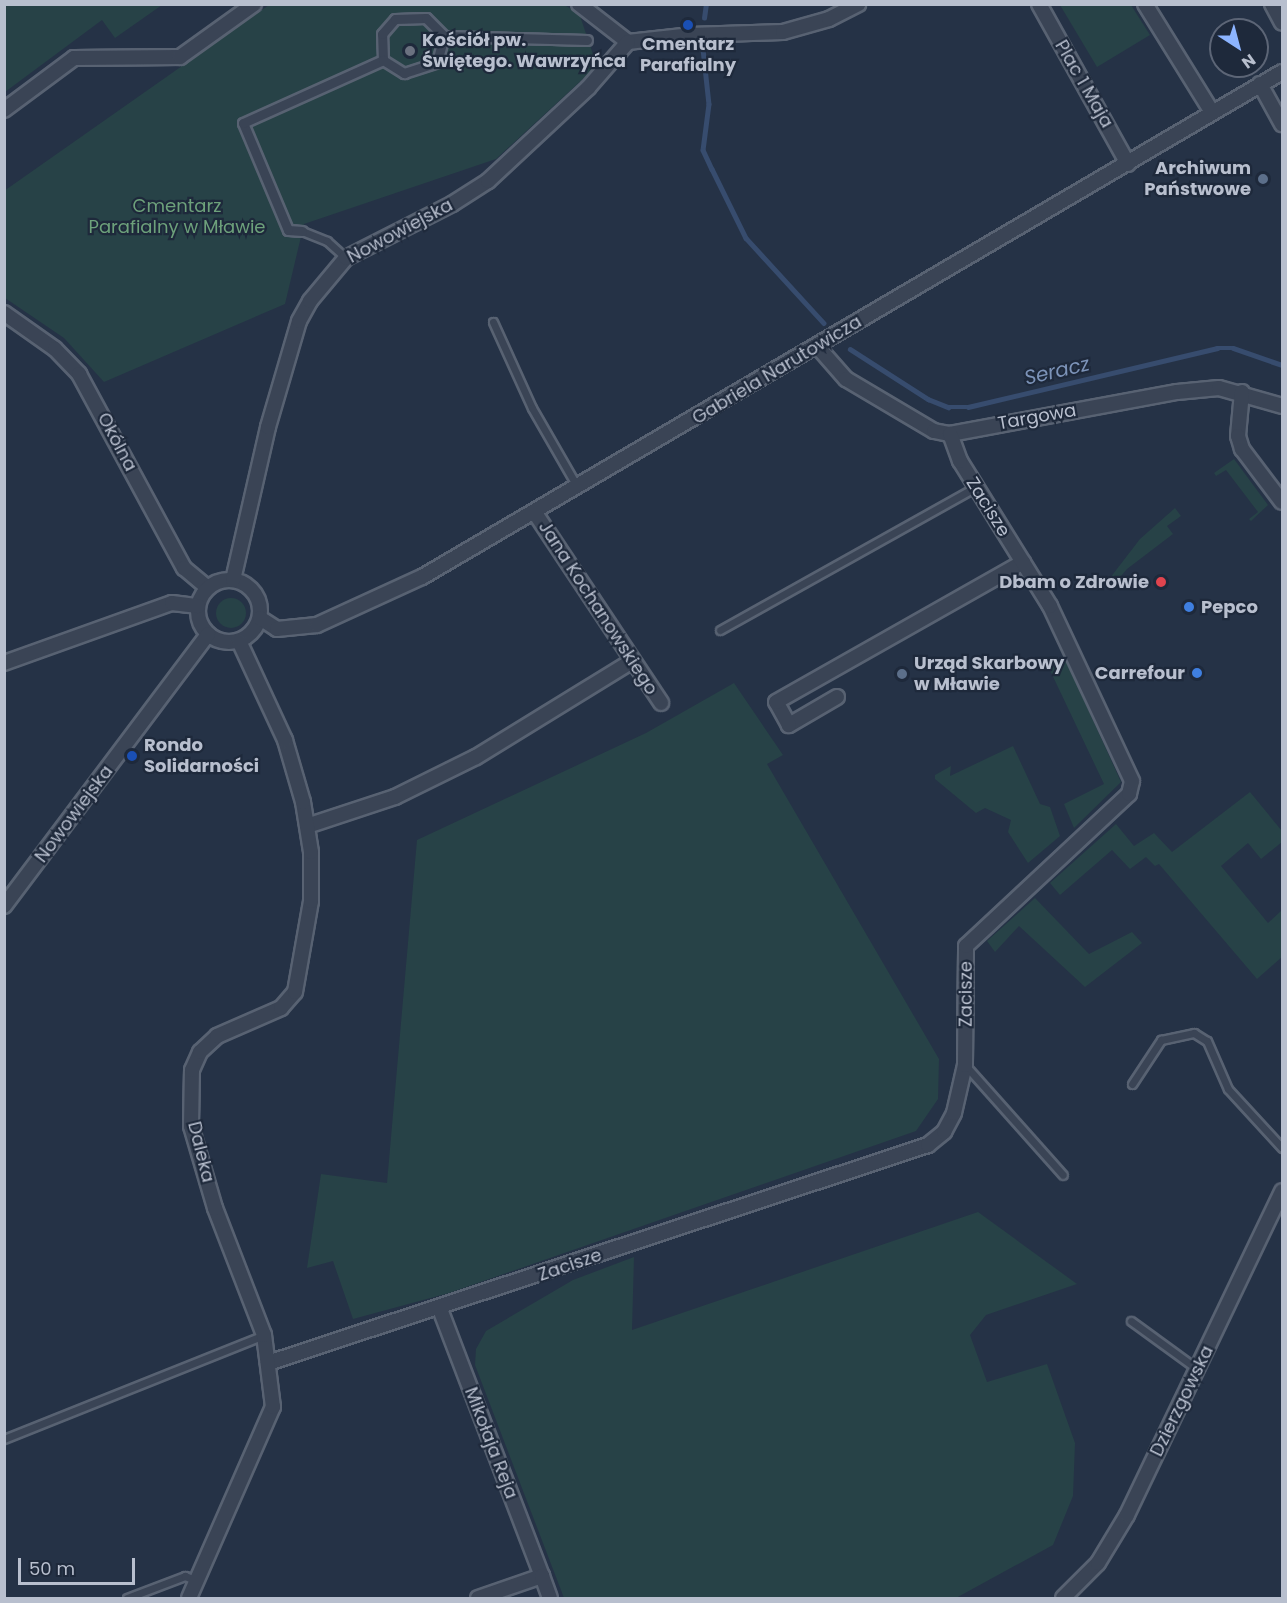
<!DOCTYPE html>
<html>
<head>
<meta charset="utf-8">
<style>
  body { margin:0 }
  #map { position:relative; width:1287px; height:1603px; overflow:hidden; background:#253246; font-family:Poppins,sans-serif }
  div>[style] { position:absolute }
  .green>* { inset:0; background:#274247 }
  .round { border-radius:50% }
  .stream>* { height:4.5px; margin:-2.25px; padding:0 2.25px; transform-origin:2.25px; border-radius:2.25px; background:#374c6e }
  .roads { filter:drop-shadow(2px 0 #586272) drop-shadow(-2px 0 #586272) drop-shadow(0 2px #586272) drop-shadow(0 -2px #586272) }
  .service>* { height:7px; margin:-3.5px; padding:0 3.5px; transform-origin:3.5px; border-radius:3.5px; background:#3a4455 }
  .pedestrian>* { height:9px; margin:-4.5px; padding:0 4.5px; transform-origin:4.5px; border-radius:4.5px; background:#3a4455 }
  .minor>* { height:14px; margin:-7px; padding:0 7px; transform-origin:7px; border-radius:7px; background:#3a4455 }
  .minor>.ring { margin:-7px; padding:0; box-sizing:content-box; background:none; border:14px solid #3a4455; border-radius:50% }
  .dots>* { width:16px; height:16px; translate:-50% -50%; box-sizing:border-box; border:3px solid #1e293b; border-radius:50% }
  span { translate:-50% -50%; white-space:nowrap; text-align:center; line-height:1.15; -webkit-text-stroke:4.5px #1e293b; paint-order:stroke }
  .poi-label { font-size:18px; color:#b8bfce; font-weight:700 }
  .left { translate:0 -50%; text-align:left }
  .right { translate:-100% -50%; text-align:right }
  .street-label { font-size:18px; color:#b8bfce }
  .park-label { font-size:18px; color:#6da17b }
  .water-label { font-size:20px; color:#7c93b8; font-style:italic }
  .frame { position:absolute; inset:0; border:6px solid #b8bfce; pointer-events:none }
  .north { position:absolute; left:1209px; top:18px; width:60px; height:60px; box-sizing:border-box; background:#1e293b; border:2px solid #5c6576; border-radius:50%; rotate:144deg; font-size:16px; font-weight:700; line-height:24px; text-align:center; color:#b8bfce }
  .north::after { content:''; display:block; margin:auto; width:21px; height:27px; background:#8cb4ff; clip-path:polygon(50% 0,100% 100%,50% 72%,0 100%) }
  .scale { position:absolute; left:18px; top:1558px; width:117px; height:27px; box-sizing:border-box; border:3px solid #b8bfce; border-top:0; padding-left:8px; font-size:18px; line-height:21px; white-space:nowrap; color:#b8bfce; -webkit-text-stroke:4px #1e293b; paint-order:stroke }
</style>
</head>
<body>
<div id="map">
  <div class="green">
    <i style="clip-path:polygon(5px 4px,162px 4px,162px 5px,115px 38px,102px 20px,5px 92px)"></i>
    <i style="clip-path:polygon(269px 5px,564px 5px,579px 13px,597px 66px,496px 159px,304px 224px,285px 304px,104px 382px,64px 338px,5px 298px,4px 191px)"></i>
    <i style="clip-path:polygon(1060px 5px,1131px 5px,1150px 35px,1097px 67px)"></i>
    <i style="clip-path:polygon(1234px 459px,1268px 505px,1251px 521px,1249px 519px,1258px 512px,1226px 470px,1216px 476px,1214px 473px)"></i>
    <i style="clip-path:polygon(1175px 508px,1181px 516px,1167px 526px,1173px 534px,1127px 569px,1116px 582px,1110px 578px,1140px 539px)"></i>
    <i class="round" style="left:216px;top:598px;width:30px;height:30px"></i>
    <i style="clip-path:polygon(1064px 656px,1121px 782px,1074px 828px,1064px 804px,1104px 784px,1047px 664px)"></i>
    <i style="clip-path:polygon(734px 683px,783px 755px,767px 764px,939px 1059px,938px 1099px,916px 1131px,449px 1293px,353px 1319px,333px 1261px,307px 1268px,321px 1174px,387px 1183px,417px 840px,646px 733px)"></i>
    <i style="clip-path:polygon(1013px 746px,1040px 804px,1050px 807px,1060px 836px,1028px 863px,1008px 832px,1011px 820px,985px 808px,976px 813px,935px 779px,935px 775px,951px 766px,950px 776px)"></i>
    <i style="clip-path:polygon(1250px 792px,1282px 831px,1282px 842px,1261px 859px,1248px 843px,1221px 866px,1268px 923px,1282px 910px,1282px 957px,1257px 979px,1159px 864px,1155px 866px,1146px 857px,1130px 869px,1112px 850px,1060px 895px,1050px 883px,1116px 824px,1134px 846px,1154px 833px,1172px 852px)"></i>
    <i style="clip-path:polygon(1035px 898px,1089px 954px,1132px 932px,1142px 943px,1085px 987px,1019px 926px,995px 952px,987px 941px)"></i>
    <i style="clip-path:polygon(978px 1212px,1077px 1284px,986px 1315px,970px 1335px,987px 1382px,1047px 1364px,1075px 1443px,1073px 1496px,1053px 1545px,956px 1598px,564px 1598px,475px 1365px,476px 1349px,486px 1331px,573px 1280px,634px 1257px,632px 1330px)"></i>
  </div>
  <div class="stream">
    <i style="left:704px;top:18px;width:14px;rotate:-82deg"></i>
    <i style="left:703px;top:49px;width:55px;rotate:83.8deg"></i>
    <i style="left:709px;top:104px;width:46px;rotate:97.4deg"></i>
    <i style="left:703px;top:150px;width:21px;rotate:65deg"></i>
    <i style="left:712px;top:169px;width:77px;rotate:63.8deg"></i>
    <i style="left:746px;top:238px;width:115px;rotate:47.5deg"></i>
    <i style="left:850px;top:349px;width:93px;rotate:32.7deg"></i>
    <i style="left:928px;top:399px;width:22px;rotate:22deg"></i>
    <i style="left:948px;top:407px;width:20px"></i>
    <i style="left:968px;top:407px;width:256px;rotate:-13.3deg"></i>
    <i style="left:1217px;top:348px;width:16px"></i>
    <i style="left:1233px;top:348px;width:52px;rotate:19.1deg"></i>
  </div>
  <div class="roads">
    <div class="service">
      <i style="left:302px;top:231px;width:27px;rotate:22deg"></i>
      <i style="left:327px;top:241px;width:25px;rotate:42deg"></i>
      <i style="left:493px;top:322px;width:94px;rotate:65.6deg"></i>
      <i style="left:532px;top:408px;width:92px;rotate:60.1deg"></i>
      <i style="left:720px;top:630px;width:293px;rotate:-29.2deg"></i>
      <i style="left:965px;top:1065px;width:147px;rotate:48.3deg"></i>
      <i style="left:1132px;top:1084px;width:53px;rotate:-56.6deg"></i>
      <i style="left:1161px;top:1040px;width:34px;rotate:-12deg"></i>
      <i style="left:1194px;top:1033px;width:15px;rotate:32deg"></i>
      <i style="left:1207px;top:1041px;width:52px;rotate:66.4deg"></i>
      <i style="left:1228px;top:1089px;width:80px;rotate:47.5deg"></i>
      <i style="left:1131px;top:1321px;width:82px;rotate:36deg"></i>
      <i style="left:4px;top:1439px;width:280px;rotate:-21.8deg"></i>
      <i style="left:127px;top:1598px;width:62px;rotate:-20.8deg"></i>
      <i style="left:185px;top:1576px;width:13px;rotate:23deg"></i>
    </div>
    <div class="pedestrian">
      <i style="left:383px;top:60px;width:26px;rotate:-92deg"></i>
      <i style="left:382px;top:34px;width:20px;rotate:-49deg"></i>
      <i style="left:395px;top:19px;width:31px;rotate:-2deg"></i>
      <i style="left:426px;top:18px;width:25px;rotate:45deg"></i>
      <i style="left:302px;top:231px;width:14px;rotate:-176deg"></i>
      <i style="left:288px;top:230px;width:116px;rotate:-112.8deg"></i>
      <i style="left:243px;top:123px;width:154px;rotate:-24.2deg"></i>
      <i style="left:383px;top:60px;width:25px;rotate:32deg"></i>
      <i style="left:404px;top:73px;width:35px;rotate:-18deg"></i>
      <i style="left:437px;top:62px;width:27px;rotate:-75deg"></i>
      <i style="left:444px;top:36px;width:143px;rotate:1.6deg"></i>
    </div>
    <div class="minor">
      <i style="left:579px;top:4px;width:62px;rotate:37.8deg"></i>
      <i style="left:1039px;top:4px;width:183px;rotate:60.9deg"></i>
      <i style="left:1145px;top:4px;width:127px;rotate:58.2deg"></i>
      <i style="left:1272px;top:4px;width:21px;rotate:62deg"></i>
      <i style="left:628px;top:42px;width:62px;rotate:-6.4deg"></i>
      <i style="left:690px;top:35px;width:93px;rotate:-1.8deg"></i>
      <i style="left:783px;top:32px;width:48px;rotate:-15.8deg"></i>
      <i style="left:829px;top:19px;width:33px;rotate:-27deg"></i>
      <i style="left:1260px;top:84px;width:46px;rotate:61.2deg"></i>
      <i style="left:4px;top:110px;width:87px;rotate:-36.6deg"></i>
      <i style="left:74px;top:58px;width:106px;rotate:-0.5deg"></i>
      <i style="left:180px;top:57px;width:91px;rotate:-35.6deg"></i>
      <i style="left:4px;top:313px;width:62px;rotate:35.2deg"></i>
      <i style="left:55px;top:349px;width:35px;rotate:46deg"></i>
      <i style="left:79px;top:374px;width:221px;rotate:61.6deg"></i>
      <i style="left:184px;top:568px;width:31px;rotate:40deg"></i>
      <i style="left:817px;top:346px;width:44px;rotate:48.7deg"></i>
      <i style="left:846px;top:379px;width:102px;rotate:30.6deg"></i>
      <i style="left:934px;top:431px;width:16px;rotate:11deg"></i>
      <i style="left:950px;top:434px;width:231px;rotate:-10.5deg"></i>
      <i style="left:1177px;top:392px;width:42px;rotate:-5.4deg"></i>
      <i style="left:1219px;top:388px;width:66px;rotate:15.9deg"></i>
      <i style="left:1242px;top:392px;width:44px;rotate:95.2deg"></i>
      <i style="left:1238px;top:436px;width:14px;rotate:73deg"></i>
      <i style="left:1242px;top:449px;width:66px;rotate:53deg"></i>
      <i style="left:535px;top:513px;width:228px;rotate:56.4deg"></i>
      <i class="ring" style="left:198px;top:580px;width:48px;height:48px"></i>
      <i style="left:233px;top:580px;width:157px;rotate:-77.1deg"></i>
      <i style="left:268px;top:427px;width:110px;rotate:-73.7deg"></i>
      <i style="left:299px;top:321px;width:23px;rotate:-61deg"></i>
      <i style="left:310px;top:301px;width:56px;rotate:-50.1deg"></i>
      <i style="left:346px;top:258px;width:119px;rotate:-27deg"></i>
      <i style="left:452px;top:204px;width:43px;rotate:-32.6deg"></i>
      <i style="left:488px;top:181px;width:137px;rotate:-42.9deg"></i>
      <i style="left:588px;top:88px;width:61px;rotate:-49deg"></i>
      <i style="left:260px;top:618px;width:20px;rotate:33deg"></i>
      <i style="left:277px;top:629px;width:40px;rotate:-5.7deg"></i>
      <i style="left:317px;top:625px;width:115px;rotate:-24.6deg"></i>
      <i style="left:422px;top:577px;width:997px;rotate:-30.42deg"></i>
      <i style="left:4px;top:663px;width:178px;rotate:-19.7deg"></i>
      <i style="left:172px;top:603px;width:26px;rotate:7deg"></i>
      <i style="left:837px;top:697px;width:56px;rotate:149.7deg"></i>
      <i style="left:789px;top:725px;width:26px;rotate:-119deg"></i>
      <i style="left:776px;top:702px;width:284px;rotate:-29.5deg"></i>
      <i style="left:307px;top:826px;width:93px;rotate:-18.2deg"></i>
      <i style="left:395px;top:797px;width:90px;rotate:-26.3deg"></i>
      <i style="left:476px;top:757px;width:183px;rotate:-31.6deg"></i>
      <i style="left:4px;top:906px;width:340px;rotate:-53.1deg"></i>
      <i style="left:440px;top:1309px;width:286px;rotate:69.1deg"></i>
      <i style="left:268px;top:1363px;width:695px;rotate:-18.28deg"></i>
      <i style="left:928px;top:1145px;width:21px;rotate:-39deg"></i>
      <i style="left:944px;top:1132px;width:21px;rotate:-62deg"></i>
      <i style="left:954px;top:1113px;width:49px;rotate:-77.1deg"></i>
      <i style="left:965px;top:1065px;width:119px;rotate:-89.5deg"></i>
      <i style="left:966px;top:946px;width:223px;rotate:-43deg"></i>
      <i style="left:1129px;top:794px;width:13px;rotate:-77deg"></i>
      <i style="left:1132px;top:781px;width:193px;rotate:-115.1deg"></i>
      <i style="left:1050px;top:606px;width:171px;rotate:-121.8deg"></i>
      <i style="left:960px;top:461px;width:29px;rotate:-110deg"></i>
      <i style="left:189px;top:1598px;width:209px;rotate:-66.3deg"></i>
      <i style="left:273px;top:1407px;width:73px;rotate:-97.1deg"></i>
      <i style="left:264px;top:1335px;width:136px;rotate:-111.1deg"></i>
      <i style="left:215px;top:1208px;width:85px;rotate:-106.3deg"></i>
      <i style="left:191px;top:1126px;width:56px;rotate:-89deg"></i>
      <i style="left:192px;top:1070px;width:20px;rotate:-66deg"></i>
      <i style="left:200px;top:1052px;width:23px;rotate:-43deg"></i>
      <i style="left:217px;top:1036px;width:70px;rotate:-23.6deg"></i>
      <i style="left:281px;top:1008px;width:21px;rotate:-49deg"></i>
      <i style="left:295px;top:992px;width:92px;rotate:-80deg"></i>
      <i style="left:311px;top:901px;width:49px;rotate:-90deg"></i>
      <i style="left:311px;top:852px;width:51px;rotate:-99.1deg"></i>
      <i style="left:303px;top:802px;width:65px;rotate:-106.2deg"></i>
      <i style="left:285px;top:740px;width:109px;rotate:-114.9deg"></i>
      <i style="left:478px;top:1598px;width:68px;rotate:-19deg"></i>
      <i style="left:542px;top:1576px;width:23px;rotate:70deg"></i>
      <i style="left:1063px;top:1598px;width:49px;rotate:-45deg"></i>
      <i style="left:1098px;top:1563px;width:56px;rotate:-58.9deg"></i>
      <i style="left:1127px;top:1515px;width:359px;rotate:-64.4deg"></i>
    </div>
  </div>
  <div class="dots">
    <i style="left:688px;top:25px;background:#1a4fb4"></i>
    <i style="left:410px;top:51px;background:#6b7280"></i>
    <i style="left:1263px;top:179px;background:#5c6f8a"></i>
    <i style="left:1161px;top:582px;background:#e0444e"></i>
    <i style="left:1189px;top:607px;background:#3f7fe0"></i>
    <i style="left:1197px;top:673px;background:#3f7fe0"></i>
    <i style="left:902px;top:674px;background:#5c6f8a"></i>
    <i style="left:132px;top:756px;background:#1a4fb4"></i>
  </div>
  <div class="poi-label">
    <span class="left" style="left:422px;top:51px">Kościół pw.<br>Świętego. Wawrzyńca</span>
    <span style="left:688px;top:55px">Cmentarz<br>Parafialny</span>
    <span class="right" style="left:1251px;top:179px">Archiwum<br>Państwowe</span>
    <span class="right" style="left:1149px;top:582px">Dbam o Zdrowie</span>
    <span class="left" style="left:1201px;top:607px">Pepco</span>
    <span class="left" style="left:914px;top:674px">Urząd Skarbowy<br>w Mławie</span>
    <span class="right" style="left:1185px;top:673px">Carrefour</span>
    <span class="left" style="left:144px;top:756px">Rondo<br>Solidarności</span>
  </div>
  <div class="street-label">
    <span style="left:1084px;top:84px;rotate:60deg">Plac 1 Maja</span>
    <span style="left:400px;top:231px;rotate:-28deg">Nowowiejska</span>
    <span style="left:777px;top:370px;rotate:-31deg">Gabriela Narutowicza</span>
    <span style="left:1037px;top:417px;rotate:-10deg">Targowa</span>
    <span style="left:117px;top:442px;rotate:62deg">Okólna</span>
    <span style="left:988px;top:507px;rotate:58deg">Zacisze</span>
    <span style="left:598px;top:608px;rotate:57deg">Jana Kochanowskiego</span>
    <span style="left:74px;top:814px;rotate:-53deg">Nowowiejska</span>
    <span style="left:966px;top:994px;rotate:-90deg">Zacisze</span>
    <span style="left:201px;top:1152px;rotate:76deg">Daleka</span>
    <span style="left:570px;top:1265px;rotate:-19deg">Zacisze</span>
    <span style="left:1182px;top:1401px;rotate:-64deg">Dzierzgowska</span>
    <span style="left:491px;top:1443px;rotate:69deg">Mikołaja Reja</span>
  </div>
  <div class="park-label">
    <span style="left:177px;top:217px">Cmentarz<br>Parafialny w Mławie</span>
  </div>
  <div class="water-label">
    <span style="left:1057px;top:371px;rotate:-13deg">Seracz</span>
  </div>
  <div class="frame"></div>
  <div class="north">N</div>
  <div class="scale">50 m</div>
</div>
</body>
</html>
